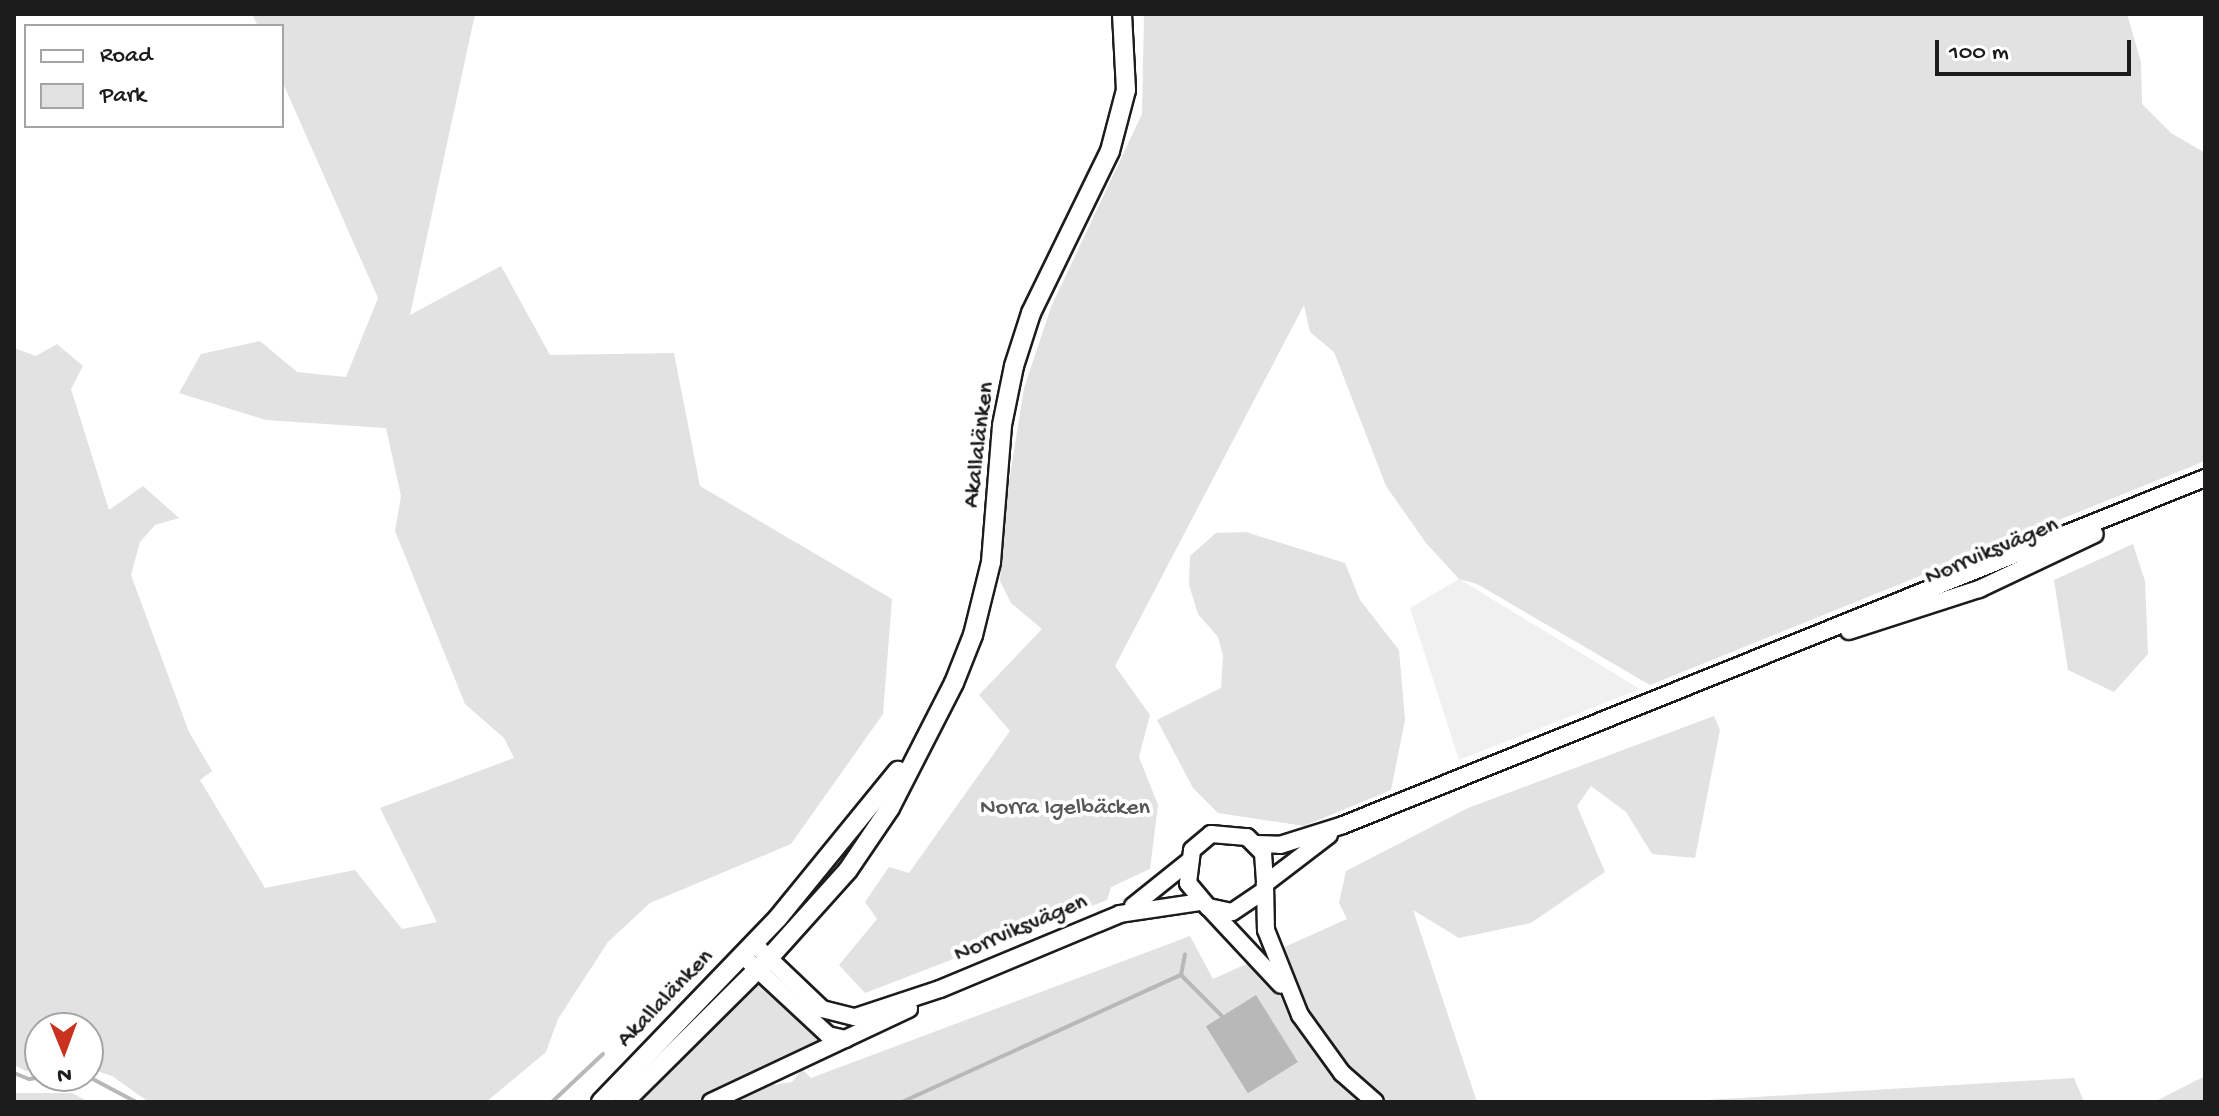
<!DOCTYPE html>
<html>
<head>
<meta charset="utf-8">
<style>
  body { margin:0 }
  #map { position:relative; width:2219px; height:1116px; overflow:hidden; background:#fff; font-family:"Gochi Hand",sans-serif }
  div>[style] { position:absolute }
  .built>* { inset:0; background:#f0f0f0 }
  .green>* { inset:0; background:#e2e2e2 }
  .water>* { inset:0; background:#b8b8b8; transform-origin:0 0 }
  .stream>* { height:4px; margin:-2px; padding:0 2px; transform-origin:2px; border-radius:2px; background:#b8b8b8 }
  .roads { filter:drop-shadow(2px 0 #1c1c1c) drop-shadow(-2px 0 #1c1c1c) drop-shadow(0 2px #1c1c1c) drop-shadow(0 -2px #1c1c1c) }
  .tertiary>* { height:16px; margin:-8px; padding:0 8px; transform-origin:8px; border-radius:8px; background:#fff }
  .secondary>* { height:18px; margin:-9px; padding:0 9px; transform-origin:9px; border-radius:9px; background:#fff }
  span { translate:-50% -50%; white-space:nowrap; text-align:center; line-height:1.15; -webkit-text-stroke:8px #fff; paint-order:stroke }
  .street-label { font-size:24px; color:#1c1c1c }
  .park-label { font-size:24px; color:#575757 }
  .frame { position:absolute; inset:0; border:16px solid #1c1c1c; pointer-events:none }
  .legend { position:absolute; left:24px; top:24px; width:260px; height:104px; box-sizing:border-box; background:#fff; border:2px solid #a4a4a4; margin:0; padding:10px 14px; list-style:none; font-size:24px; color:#1c1c1c }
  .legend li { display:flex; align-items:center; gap:16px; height:40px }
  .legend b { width:40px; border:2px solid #a4a4a4 }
  .north { position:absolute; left:24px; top:1012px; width:80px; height:80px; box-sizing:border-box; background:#fff; border:2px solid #a4a4a4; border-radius:50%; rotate:179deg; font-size:22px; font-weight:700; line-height:32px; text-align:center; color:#1c1c1c }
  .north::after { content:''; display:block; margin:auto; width:28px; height:36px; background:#c8321e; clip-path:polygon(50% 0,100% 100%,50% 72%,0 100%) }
  .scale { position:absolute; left:1935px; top:40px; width:196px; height:36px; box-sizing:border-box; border:4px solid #1c1c1c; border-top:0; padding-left:10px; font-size:24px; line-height:28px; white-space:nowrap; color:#1c1c1c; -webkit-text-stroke:6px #fff; paint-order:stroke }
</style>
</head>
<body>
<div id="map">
  <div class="built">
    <i style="clip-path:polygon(1459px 579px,1640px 689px,1459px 760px,1410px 608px)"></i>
  </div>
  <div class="green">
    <i style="clip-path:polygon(252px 14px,475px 14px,410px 315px,501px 266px,550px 355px,674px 353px,700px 486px,892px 599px,883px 714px,791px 844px,650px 903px,608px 942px,558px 1019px,546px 1052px,486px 1102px,149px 1102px,112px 1076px,88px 1068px,88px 1028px,40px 1028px,40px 1069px,26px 1071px,14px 1065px,14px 348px,36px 356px,57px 344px,83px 366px,71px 389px,109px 510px,143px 486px,179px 518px,155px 525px,140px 542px,131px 575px,189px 732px,212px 771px,200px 780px,265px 888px,355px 870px,402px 929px,437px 922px,380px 808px,514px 758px,504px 738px,465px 704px,395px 531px,401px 496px,386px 428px,266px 420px,179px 393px,201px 354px,260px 341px,297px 372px,346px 377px,378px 298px,282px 81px,282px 26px,258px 26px)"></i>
    <i style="clip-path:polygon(1144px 14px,2127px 14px,2141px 62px,2142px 104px,2171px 133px,2205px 153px,2205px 461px,1650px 685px,1477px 584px,1459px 579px,1426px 543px,1386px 486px,1334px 352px,1310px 332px,1304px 305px,1115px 666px,1150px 715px,1139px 757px,1158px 805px,1150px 869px,1111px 887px,1107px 900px,865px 993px,839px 965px,877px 919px,865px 902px,889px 867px,909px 873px,1010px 731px,979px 695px,1042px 629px,1011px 603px,1000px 581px,1005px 507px,1024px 388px,1051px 307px,1142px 114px)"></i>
    <i style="clip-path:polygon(1246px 532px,1345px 563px,1360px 600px,1399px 650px,1405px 720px,1391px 790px,1304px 826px,1218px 813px,1193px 788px,1157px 720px,1221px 688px,1223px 656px,1218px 637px,1198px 614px,1189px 585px,1190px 556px,1216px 533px)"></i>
    <i style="clip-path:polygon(2133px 544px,2145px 581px,2148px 654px,2114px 692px,2068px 670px,2054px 580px)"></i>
    <i style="clip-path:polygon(1714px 716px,1720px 730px,1695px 858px,1652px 854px,1626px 812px,1591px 786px,1577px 806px,1605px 872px,1531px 923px,1459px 938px,1413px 910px,1477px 1102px,733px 1102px,761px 1087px,792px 1082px,802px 1069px,811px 1078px,1190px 936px,1213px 979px,1347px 919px,1339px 903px,1346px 871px,1468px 808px)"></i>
    <i style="clip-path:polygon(758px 984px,823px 1041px,699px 1102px,634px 1102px)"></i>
    <i style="clip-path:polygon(2205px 1076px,2205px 1102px,2154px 1102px)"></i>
    <i style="clip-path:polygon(2074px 1078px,2084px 1102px,1672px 1102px,2073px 1078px)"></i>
    <i style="clip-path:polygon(14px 1093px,72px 1093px,89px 1102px,14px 1102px)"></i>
  </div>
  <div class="water">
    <i style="left:1256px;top:995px;width:79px;height:59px;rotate:58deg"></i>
  </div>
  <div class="stream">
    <i style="left:1181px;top:975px;width:21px;rotate:-79deg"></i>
    <i style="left:14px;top:1073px;width:16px;rotate:22deg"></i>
    <i style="left:29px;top:1079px;width:24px;rotate:-7deg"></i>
    <i style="left:87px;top:1076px;width:55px;rotate:28deg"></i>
    <i style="left:552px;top:1102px;width:70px;rotate:-43.3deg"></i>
    <i style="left:902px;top:1102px;width:307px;rotate:-24.5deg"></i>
    <i style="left:1181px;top:975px;width:57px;rotate:45deg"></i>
  </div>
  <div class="roads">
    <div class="tertiary">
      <i style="left:1849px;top:631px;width:137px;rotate:-17.9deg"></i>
      <i style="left:1979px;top:589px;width:128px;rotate:-25.4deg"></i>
      <i style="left:1329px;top:835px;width:81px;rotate:142.6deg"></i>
      <i style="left:1265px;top:884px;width:46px;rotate:88.8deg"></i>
      <i style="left:1266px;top:930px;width:92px;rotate:68.2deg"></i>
      <i style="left:1300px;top:1015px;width:72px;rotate:54.1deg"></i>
      <i style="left:1342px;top:1073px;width:44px;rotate:41.3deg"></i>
      <i style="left:1257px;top:844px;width:23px;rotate:2deg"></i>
      <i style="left:1280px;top:845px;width:66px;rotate:-17.6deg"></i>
      <i style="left:1343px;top:825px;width:929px;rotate:-21.93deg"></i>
      <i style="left:1262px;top:892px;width:36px;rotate:146deg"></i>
      <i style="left:1232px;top:912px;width:25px;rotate:-168deg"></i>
      <i style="left:1208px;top:907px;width:31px;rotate:-130deg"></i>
      <i style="left:1188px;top:883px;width:33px;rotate:-83deg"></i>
      <i style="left:1192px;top:850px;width:25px;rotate:-40deg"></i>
      <i style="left:1211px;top:834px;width:36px;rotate:5deg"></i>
      <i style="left:1247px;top:837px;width:23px;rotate:45deg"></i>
      <i style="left:1263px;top:853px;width:31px;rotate:86deg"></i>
      <i style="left:1133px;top:906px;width:70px;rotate:-38.7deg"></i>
      <i style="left:1209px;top:908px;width:105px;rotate:46.9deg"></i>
      <i style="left:753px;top:943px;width:95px;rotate:43.7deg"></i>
      <i style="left:822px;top:1009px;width:34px;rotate:14deg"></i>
      <i style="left:855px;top:1017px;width:89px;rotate:-18.2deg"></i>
      <i style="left:940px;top:989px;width:195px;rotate:-22.6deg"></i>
      <i style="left:1120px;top:914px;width:81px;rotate:-8.5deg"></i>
      <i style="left:742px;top:955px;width:117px;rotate:42.9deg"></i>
      <i style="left:828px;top:1035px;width:18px;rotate:13deg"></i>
      <i style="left:711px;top:1102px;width:219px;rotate:-25.2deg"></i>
    </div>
    <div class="secondary">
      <i style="left:601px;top:1102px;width:255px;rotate:-46.1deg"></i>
      <i style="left:778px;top:918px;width:190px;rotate:-50.8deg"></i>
      <i style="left:624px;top:1102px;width:204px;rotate:-44.8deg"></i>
      <i style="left:769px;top:958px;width:118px;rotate:-48.1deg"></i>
      <i style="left:848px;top:870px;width:75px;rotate:-55.9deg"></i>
      <i style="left:890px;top:808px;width:140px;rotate:-62.9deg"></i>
      <i style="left:954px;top:683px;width:52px;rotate:-68.4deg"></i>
      <i style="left:973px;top:635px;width:75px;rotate:-76.1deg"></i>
      <i style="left:991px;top:562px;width:137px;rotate:-85.4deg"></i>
      <i style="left:1002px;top:425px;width:60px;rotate:-78.5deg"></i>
      <i style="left:1014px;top:366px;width:56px;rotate:-72.2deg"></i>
      <i style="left:1031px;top:313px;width:180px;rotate:-64deg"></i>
      <i style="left:1110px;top:151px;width:63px;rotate:-75.3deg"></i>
      <i style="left:1126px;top:90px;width:76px;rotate:-93deg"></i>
    </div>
  </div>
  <div class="street-label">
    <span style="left:980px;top:445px;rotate:-83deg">Akallalänken</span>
    <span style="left:1992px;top:552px;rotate:-23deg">Norrviksvägen</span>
    <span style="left:1021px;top:929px;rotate:-23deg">Norrviksvägen</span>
    <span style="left:666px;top:999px;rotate:-46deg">Akallalänken</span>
  </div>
  <div class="park-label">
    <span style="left:1065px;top:809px">Norra Igelbäcken</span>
  </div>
  <div class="frame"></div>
  <ul class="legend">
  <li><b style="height:10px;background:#fff"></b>Road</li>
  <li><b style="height:22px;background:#e2e2e2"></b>Park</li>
  </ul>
  <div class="north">N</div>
  <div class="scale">100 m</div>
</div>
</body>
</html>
